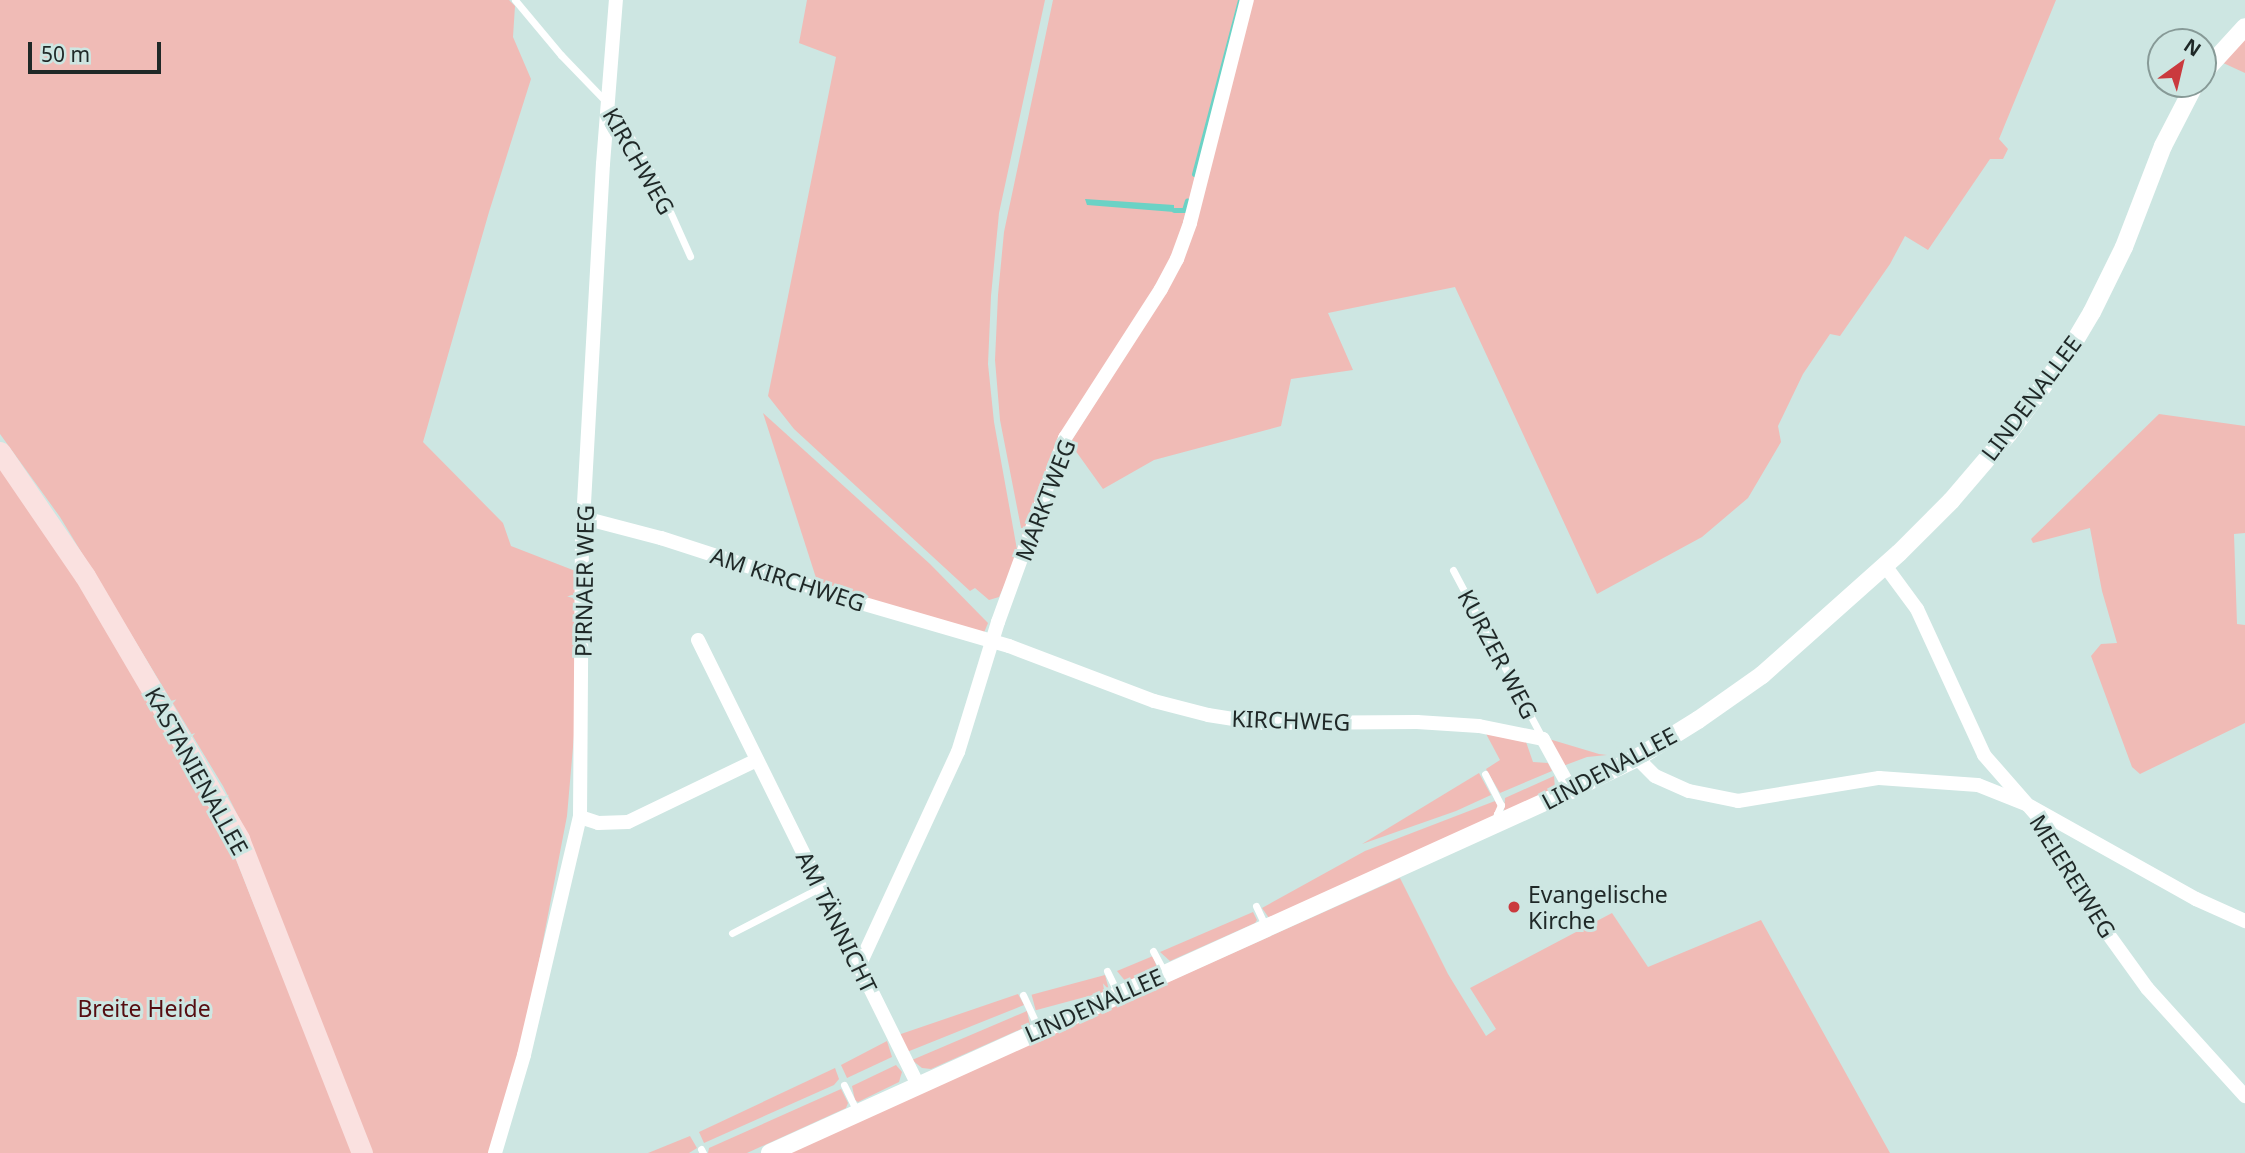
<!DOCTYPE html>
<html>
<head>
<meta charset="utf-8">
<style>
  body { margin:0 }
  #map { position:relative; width:2245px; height:1153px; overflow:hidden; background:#cde6e2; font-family:"Noto Sans",sans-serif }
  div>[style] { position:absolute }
  .green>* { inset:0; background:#f0bbb6; transform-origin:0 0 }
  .water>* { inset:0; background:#6bd2c5 }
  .stream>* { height:5px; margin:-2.5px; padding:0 2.5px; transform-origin:2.5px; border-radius:2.5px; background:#6bd2c5 }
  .service>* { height:7px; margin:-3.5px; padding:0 3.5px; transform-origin:3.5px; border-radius:3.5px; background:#fff }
  .minor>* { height:14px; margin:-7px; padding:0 7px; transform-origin:7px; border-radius:7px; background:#fff }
  .tertiary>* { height:18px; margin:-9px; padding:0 9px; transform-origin:9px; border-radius:9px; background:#fff }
  .secondary>* { height:21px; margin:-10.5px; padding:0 10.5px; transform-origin:10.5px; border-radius:10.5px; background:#fae1e0 }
  .dots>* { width:19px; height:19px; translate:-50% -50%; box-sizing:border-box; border:4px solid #cde6e2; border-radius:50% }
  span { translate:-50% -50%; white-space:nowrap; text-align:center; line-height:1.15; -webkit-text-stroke:6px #cde6e2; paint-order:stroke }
  .street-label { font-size:23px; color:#1f2827 }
  .poi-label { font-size:23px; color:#1f2827 }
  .left { translate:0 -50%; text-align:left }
  .park-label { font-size:23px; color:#550d11 }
  .north { position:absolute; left:2147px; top:28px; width:70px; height:70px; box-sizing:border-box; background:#cde6e2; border:2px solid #879a97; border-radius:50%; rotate:34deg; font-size:19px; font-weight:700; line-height:28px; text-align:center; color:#1f2827 }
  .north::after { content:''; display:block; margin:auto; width:24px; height:32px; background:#ca3a3e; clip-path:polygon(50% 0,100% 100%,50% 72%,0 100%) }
  .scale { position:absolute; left:28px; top:42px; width:133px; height:32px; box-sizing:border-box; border:4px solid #1f2827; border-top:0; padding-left:9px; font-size:21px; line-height:24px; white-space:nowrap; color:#1f2827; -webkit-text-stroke:5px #cde6e2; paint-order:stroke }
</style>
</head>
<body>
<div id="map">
  <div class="green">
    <i style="clip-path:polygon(0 0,509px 0,515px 6px,513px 37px,531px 79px,489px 212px,423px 442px,503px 523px,511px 546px,578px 572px,579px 678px,567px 816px,521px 1055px,492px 1153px,369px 1153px,248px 836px,223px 786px,60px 517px,0 434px)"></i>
    <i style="clip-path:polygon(807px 0,1045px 0,999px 213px,991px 296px,988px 364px,994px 422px,1018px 555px,999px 597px,989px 600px,975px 588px,970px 591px,794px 429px,768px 396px,836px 57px,799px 43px)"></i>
    <i style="clip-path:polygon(1053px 0,1242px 0,1174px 256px,1062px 436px,1024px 543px,1000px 420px,995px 360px,998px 295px,1004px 232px)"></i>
    <i style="clip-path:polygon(1252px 0,2056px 0,1999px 139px,2008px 149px,2003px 159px,1990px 159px,1928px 250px,1905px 236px,1890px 264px,1840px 336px,1830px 334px,1803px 374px,1778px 426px,1781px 442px,1748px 498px,1702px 537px,1597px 594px,1455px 287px,1328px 313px,1353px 370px,1291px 379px,1281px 426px,1154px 460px,1103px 489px,1070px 443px,1164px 295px)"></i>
    <i style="clip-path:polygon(2245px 38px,2245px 73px,2221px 62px)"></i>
    <i style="clip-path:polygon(763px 413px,930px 564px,988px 623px,983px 635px,818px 584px)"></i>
    <i style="clip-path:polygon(2159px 414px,2245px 426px,2245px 533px,2234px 534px,2237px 624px,2245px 625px,2245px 723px,2140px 774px,2132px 767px,2091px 656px,2101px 644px,2117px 643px,2102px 591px,2090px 528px,2033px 543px,2031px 539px)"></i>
    <i style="clip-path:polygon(0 468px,72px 571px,229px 842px,353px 1153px,0 1153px)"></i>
    <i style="clip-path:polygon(1484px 730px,1525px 739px,1533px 762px,1548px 763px,1552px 771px,1500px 793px,1486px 769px,1500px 760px)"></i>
    <i style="clip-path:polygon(1549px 739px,1599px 754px,1607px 755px,1587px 757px,1563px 766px)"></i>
    <i style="clip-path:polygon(1479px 773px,1491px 795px,1456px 811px,1362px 844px)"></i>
    <i style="clip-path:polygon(1554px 776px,1555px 789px,1504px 812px,1505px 798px)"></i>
    <i style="clip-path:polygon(1495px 801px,1498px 806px,1492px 818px,1269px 918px,1262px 908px,1365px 851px)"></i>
    <i style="clip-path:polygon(1400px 878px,1448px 974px,1486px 1036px,1496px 1029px,1470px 988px,1612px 913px,1648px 967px,1761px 920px,1890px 1153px,787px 1153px)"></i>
    <i style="clip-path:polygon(1253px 912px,1257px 920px,1255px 923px,1170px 961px,1160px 952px)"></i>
    <i style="clip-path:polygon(1153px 956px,1157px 968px,1126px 982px,1117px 971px)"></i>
    <i style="left:1105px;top:975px;width:16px;height:76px;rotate:75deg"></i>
    <i style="clip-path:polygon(1018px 994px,1024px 1005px,907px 1052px,898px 1035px)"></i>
    <i style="clip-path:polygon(1027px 1011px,1030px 1025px,931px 1069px,922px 1068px,912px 1060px)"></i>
    <i style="clip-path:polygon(887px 1041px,892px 1057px,847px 1078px,841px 1065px)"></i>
    <i style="clip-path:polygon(896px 1065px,902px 1072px,899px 1082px,858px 1102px,855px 1100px,852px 1086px)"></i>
    <i style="clip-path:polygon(835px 1068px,839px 1079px,834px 1085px,704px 1143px,699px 1132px)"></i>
    <i style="clip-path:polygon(841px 1089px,848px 1103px,846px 1108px,747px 1153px,708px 1153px,709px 1148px)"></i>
    <i style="clip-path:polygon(690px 1136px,697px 1148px,689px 1153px,648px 1153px)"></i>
  </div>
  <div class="water">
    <i style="clip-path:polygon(1085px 199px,1174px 205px,1174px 212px,1087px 205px)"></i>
  </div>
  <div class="stream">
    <i style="left:1194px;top:174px;width:180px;rotate:-75.2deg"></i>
    <i style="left:1174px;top:210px;width:10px"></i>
    <i style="left:1184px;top:210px;width:10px;rotate:-73deg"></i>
  </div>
  <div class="service">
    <i style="left:515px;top:0;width:72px;rotate:50.1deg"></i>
    <i style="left:561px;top:55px;width:79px;rotate:46deg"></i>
    <i style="left:616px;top:112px;width:74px;rotate:59.3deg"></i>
    <i style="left:654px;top:176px;width:88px;rotate:65.8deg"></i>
    <i style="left:1453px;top:570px;width:191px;rotate:62deg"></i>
    <i style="left:1485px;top:774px;width:35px;rotate:63deg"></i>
    <i style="left:1501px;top:805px;width:10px;rotate:114deg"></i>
    <i style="left:1497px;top:814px;width:8px;rotate:67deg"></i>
    <i style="left:1256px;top:906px;width:23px;rotate:65deg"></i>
    <i style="left:732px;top:933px;width:98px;rotate:-27.3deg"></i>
    <i style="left:1153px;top:951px;width:24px;rotate:62deg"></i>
    <i style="left:1107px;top:971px;width:25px;rotate:64deg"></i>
    <i style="left:1023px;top:995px;width:38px;rotate:65deg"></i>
    <i style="left:844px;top:1085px;width:30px;rotate:64deg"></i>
    <i style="left:701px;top:1149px;width:4px;rotate:63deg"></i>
  </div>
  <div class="minor">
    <i style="left:584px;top:518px;width:80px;rotate:14.6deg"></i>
    <i style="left:661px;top:538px;width:210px;rotate:18deg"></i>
    <i style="left:861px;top:603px;width:154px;rotate:16.2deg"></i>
    <i style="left:1009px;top:646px;width:155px;rotate:20.8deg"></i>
    <i style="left:1154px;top:701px;width:56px;rotate:14.5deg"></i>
    <i style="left:1208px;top:715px;width:52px;rotate:8.9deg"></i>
    <i style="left:1259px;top:723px;width:158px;rotate:-0.4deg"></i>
    <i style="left:1417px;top:722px;width:62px;rotate:3.7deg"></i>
    <i style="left:1479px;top:726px;width:65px;rotate:11.5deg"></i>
    <i style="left:1543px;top:739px;width:58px;rotate:61.2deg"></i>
    <i style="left:1886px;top:567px;width:52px;rotate:53.6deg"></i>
    <i style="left:1917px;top:609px;width:161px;rotate:65.3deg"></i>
    <i style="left:1984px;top:755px;width:85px;rotate:48.8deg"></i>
    <i style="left:2040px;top:819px;width:116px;rotate:60.1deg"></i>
    <i style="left:2098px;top:920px;width:84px;rotate:54.2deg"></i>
    <i style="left:2147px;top:988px;width:146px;rotate:47.8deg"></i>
    <i style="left:698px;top:640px;width:496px;rotate:63.7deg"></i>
    <i style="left:1637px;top:758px;width:25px;rotate:45deg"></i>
    <i style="left:1655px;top:776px;width:37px;rotate:24deg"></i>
    <i style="left:1689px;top:791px;width:50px;rotate:11.5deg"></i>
    <i style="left:1738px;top:801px;width:143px;rotate:-9.3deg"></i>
    <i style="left:1879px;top:778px;width:99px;rotate:4deg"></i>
    <i style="left:1978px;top:785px;width:52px;rotate:21.6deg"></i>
    <i style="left:2026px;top:804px;width:195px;rotate:29.2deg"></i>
    <i style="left:2196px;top:899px;width:54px;rotate:24.2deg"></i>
    <i style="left:580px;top:817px;width:19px;rotate:18deg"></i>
    <i style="left:598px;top:823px;width:30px;rotate:-2deg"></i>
    <i style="left:628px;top:822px;width:143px;rotate:-25.7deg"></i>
    <i style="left:859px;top:966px;width:236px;rotate:-65.2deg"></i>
    <i style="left:958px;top:752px;width:136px;rotate:-72.9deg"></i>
    <i style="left:998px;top:622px;width:196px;rotate:-70deg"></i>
    <i style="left:1065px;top:438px;width:177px;rotate:-57.2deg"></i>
    <i style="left:1161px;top:289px;width:34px;rotate:-62deg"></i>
    <i style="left:1177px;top:259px;width:38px;rotate:-70deg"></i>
    <i style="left:1190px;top:223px;width:230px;rotate:-75.7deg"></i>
    <i style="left:495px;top:1153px;width:102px;rotate:-73.5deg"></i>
    <i style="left:524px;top:1055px;width:244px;rotate:-76.8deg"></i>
    <i style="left:580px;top:817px;width:278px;rotate:-89.6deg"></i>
    <i style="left:582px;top:539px;width:376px;rotate:-86.8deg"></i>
    <i style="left:603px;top:164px;width:165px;rotate:-85.5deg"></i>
  </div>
  <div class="tertiary">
    <i style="left:2203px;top:73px;width:62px;rotate:-47.6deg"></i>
    <i style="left:770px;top:1153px;width:879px;rotate:-24.38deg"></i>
    <i style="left:1571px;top:790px;width:73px;rotate:-25.9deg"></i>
    <i style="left:1637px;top:758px;width:72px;rotate:-31.9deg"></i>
    <i style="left:1698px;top:720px;width:78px;rotate:-35.1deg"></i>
    <i style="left:1762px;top:675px;width:183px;rotate:-41.7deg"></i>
    <i style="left:1899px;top:553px;width:74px;rotate:-45deg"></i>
    <i style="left:1951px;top:501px;width:89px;rotate:-49.5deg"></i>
    <i style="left:2009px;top:433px;width:104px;rotate:-54deg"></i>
    <i style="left:2070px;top:349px;width:43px;rotate:-59.3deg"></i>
    <i style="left:2092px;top:312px;width:72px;rotate:-63.8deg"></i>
    <i style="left:2124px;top:247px;width:108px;rotate:-68.9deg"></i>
    <i style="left:2163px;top:146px;width:70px;rotate:-62.7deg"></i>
  </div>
  <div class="secondary">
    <i style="left:0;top:452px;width:150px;rotate:55.6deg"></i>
    <i style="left:85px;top:576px;width:305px;rotate:59.6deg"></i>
    <i style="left:239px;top:839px;width:337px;rotate:68.6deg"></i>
  </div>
  <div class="dots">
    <i style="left:1514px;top:907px;background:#ca3a3e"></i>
  </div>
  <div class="street-label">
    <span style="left:639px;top:161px;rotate:60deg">KIRCHWEG</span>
    <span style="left:2031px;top:398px;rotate:-53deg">LINDENALLEE</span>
    <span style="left:1045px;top:500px;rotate:-69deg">MARKTWEG</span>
    <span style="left:788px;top:579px;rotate:18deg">AM KIRCHWEG</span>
    <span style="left:584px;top:581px;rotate:-89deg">PIRNAER WEG</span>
    <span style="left:1498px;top:654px;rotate:62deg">KURZER WEG</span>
    <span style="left:1291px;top:720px;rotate:2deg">KIRCHWEG</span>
    <span style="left:1609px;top:768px;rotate:-28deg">LINDENALLEE</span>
    <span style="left:197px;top:771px;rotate:61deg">KASTANIENALLEE</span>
    <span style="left:2073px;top:876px;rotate:58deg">MEIEREIWEG</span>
    <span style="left:837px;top:922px;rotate:64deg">AM TÄNNICHT</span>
    <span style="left:1094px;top:1005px;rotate:-24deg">LINDENALLEE</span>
  </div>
  <div class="poi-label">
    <span class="left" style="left:1528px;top:907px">Evangelische<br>Kirche</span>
  </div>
  <div class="park-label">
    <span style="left:144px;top:1008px">Breite Heide</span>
  </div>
  <div class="north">N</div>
  <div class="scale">50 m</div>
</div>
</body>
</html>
